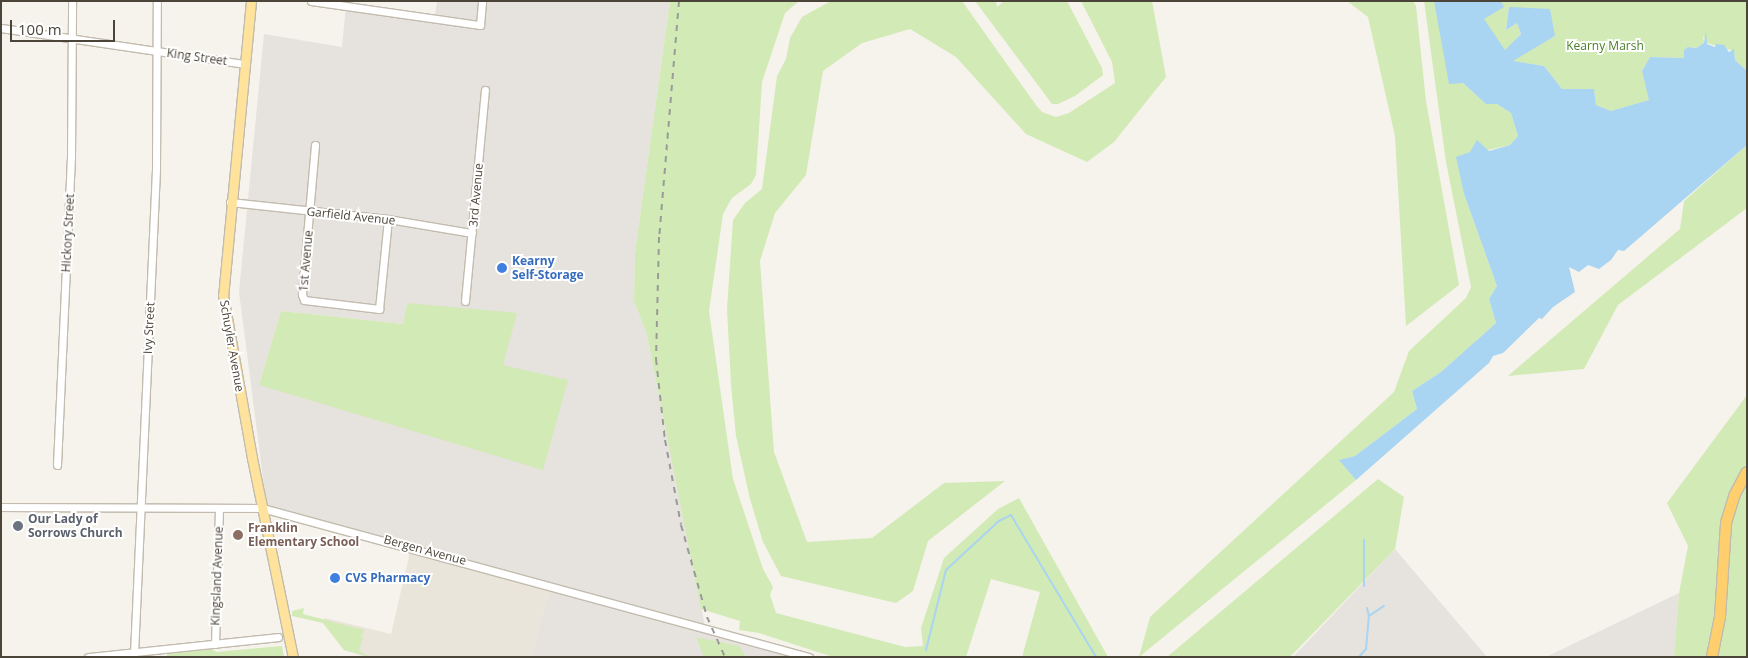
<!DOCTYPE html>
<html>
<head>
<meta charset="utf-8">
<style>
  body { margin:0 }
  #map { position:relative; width:1748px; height:658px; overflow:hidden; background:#f6f3ec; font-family:"Open Sans",sans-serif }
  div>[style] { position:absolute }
  .residential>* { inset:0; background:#eae5da }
  .industrial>* { inset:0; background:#e6e2dd }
  .green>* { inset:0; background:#d2eab5 }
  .water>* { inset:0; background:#a9d4f2 }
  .stream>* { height:2px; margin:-1px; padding:0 1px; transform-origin:1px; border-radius:1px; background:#a9d4f2 }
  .roads { filter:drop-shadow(1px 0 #c2bbae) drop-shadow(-1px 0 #c2bbae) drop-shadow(0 1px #c2bbae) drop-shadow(0 -1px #c2bbae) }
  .minor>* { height:7px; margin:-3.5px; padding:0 3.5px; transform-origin:3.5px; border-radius:3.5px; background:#fff }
  .major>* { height:9px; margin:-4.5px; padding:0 4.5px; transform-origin:4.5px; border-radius:4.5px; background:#ffe39c }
  .highway>* { height:10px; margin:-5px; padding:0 5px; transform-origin:5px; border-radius:5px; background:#ffcf6e }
  .rail>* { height:2px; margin-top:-1px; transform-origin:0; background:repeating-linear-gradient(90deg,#9a9a9a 0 6px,transparent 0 12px) }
  .dots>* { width:14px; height:14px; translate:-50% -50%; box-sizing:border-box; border:2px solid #fff; border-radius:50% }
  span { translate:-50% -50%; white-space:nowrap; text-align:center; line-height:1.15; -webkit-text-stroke:4px #fff; paint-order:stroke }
  .park-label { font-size:12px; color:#4a7f2a }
  .street-label { font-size:12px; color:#4b4439 }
  .shop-label { font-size:12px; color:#366cbe; font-weight:700 }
  .left { translate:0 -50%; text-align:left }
  .worship-label { font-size:12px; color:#5b616d; font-weight:700 }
  .education-label { font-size:12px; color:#785e54; font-weight:700 }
  .frame { position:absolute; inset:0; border:2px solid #4b4439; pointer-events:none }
  .scale { position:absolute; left:10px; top:20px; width:105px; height:22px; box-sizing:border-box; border:2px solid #4b4439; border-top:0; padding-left:6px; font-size:15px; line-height:18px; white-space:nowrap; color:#4b4439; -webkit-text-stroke:4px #fff; paint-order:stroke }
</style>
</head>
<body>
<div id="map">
  <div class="residential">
    <i style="clip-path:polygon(410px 552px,550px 590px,531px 657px,365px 657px,344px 650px,323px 623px,325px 618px,391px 634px)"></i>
  </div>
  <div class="industrial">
    <i style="clip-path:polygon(evenodd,437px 1px,670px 1px,635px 252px,634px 301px,647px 335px,706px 631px,788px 657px,531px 657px,550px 590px,543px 582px,267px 509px,239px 292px,264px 34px,342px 47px,346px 5px,435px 16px,437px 1px,407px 303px,503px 365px,259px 385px,281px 311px,403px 324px,407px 303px)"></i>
    <i style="clip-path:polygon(1395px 549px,1487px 657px,1293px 657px)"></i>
    <i style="clip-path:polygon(1679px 593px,1674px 657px,1546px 657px)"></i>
  </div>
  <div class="green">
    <i style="clip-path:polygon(670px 1px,799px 1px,785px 13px,762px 82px,756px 175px,751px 184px,732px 198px,723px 214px,709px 311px,733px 479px,763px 569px,773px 587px,770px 595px,776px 613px,905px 647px,923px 646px,921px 628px,944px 558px,998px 509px,1019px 498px,1108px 657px,1022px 657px,1040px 592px,991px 579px,966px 657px,833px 657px,759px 633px,739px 630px,740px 621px,701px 609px,647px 335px,634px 301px,635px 252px)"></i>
    <i style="clip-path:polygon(831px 1px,962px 1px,1036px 105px,1042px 112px,1056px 117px,1069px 113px,1115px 83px,1112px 62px,1081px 1px,1152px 1px,1166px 77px,1114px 142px,1087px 162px,1026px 134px,956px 57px,910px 29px,862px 43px,823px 71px,806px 175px,775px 213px,760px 261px,774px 452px,807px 542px,872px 538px,944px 483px,1005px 481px,928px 541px,913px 591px,896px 603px,781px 576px,763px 542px,750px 499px,736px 436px,731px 385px,727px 309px,733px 220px,745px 203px,762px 189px,777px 76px,786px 59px,790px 38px,802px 17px)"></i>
    <i style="clip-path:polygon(975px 1px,996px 1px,997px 7px,1004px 1px,1067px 1px,1102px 68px,1103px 75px,1075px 96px,1058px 104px,1052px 104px)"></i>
    <i style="clip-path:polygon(1347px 1px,1413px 1px,1416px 6px,1426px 101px,1459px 285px,1406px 326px,1395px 136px,1368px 17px)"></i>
    <i style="clip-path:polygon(1424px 1px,1434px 1px,1463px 83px,1486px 104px,1497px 104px,1511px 113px,1518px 136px,1510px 145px,1457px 157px,1464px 194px,1497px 286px,1489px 299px,1496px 323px,1441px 372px,1412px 391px,1417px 409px,1355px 456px,1340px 460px,1356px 480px,1139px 657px,1150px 617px,1394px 392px,1409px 351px,1466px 298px,1471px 287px,1446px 162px)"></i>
    <i style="clip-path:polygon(1501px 1px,1747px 1px,1747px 71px,1735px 60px,1734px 51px,1707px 43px,1703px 35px,1704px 43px,1696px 48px,1689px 47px,1684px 58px,1650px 57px,1642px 71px,1650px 100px,1611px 111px,1596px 105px,1594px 89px,1562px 89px,1544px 66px,1512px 61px,1555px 36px,1509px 7px,1506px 30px,1517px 23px,1521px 34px,1505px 51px,1483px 19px,1503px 7px)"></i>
    <i style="clip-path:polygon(1747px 145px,1747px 208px,1618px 305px,1584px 369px,1508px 376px,1680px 229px,1684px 201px)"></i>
    <i style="clip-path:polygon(407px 303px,517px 313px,503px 365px,568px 380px,543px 470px,259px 385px,281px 311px,403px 324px)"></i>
    <i style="clip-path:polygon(1747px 395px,1747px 657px,1674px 657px,1679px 593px,1688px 546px,1667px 503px)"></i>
    <i style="clip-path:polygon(1378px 479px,1404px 497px,1395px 549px,1290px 657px,1167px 657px)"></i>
    <i style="clip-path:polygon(304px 608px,303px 614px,364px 630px,363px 635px,359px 635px,363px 637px,359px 651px,371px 657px,344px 650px,323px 623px,292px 616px,292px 611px)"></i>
    <i style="clip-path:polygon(696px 637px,739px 646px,746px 657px,704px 657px)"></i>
    <i style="clip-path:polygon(282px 646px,284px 657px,167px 657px,167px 654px,212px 649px,216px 652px)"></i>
  </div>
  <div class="water">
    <i style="clip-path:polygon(1434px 1px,1501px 1px,1504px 7px,1484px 19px,1505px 50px,1521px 34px,1517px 23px,1506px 30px,1509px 7px,1550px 9px,1555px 36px,1513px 61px,1544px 66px,1562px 89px,1594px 89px,1596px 105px,1611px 111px,1649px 100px,1642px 71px,1650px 57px,1684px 58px,1684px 50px,1688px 47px,1696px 48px,1704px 43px,1706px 31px,1707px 44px,1715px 47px,1716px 44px,1724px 45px,1729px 52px,1734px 49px,1735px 60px,1747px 71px,1747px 145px,1624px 251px,1618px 250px,1611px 260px,1599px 269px,1588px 265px,1579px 272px,1569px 267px,1575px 292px,1553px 307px,1542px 319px,1539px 318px,1503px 353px,1493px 356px,1489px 363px,1356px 480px,1339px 460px,1355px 456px,1417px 409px,1412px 391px,1441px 372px,1496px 323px,1489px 299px,1497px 286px,1464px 194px,1456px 157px,1470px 152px,1477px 140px,1489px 151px,1510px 145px,1518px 136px,1511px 113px,1497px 104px,1486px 104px,1463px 83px,1449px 84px)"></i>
  </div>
  <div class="stream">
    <i style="left:1364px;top:540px;width:46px;rotate:90deg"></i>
    <i style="left:1367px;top:608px;width:8px;rotate:76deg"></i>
    <i style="left:926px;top:650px;width:82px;rotate:-76deg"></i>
    <i style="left:946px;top:570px;width:72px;rotate:-42.8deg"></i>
    <i style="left:999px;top:521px;width:13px;rotate:-27deg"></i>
    <i style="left:1011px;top:515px;width:165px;rotate:59.1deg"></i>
    <i style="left:1359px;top:657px;width:11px;rotate:-49deg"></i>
    <i style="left:1366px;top:649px;width:33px;rotate:-85deg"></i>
    <i style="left:1369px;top:616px;width:18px;rotate:-34deg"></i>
  </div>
  <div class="roads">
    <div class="minor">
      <i style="left:311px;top:1px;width:171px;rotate:8.1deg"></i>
      <i style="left:480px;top:25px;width:24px;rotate:-85deg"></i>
      <i style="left:1px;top:28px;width:247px;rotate:8.4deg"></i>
      <i style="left:315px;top:145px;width:150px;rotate:95deg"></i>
      <i style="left:302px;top:294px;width:6px;rotate:72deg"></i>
      <i style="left:304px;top:300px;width:76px;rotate:6.8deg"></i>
      <i style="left:379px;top:309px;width:90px;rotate:-84.3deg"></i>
      <i style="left:230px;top:202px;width:159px;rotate:6.1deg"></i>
      <i style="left:388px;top:219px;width:85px;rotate:9.5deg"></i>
      <i style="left:465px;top:301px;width:212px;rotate:-84.6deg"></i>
      <i style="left:57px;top:465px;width:307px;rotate:-87.4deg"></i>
      <i style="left:71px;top:158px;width:157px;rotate:-89.6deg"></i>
      <i style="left:1px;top:507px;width:261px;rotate:0.2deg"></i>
      <i style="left:262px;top:508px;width:567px;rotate:15.24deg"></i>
      <i style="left:215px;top:644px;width:136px;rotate:-88.3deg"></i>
      <i style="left:134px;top:654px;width:487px;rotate:-87.4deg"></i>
      <i style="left:156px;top:167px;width:166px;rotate:-89.7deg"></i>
      <i style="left:88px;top:657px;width:191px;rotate:-6deg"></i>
    </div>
    <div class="major">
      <i style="left:251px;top:1px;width:295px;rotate:95.4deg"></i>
      <i style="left:223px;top:295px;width:166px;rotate:79.9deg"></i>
      <i style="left:252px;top:458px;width:203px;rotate:78.4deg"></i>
    </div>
    <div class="highway">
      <i style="left:1712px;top:657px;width:41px;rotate:-78.7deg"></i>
      <i style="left:1720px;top:617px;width:94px;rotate:-86.3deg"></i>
      <i style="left:1726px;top:523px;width:28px;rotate:-73deg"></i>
      <i style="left:1734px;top:496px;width:27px;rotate:-62deg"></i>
    </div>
  </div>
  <div class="rail">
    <i style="left:679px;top:1px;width:237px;rotate:94.8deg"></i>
    <i style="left:659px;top:237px;width:122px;rotate:91.4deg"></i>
    <i style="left:656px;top:359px;width:81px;rotate:83.7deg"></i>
    <i style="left:665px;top:440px;width:86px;rotate:79.3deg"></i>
    <i style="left:681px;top:525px;width:96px;rotate:74.2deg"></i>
    <i style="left:707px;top:617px;width:44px;rotate:65.8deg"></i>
  </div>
  <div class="dots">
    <i style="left:502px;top:268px;background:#3f7fe0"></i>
    <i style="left:18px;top:526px;background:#6b7280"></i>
    <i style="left:238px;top:535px;background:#8d6e63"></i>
    <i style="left:335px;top:578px;background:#3f7fe0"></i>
  </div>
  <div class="park-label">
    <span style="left:1605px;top:46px">Kearny Marsh</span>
  </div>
  <div class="street-label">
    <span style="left:197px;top:57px;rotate:8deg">King Street</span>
    <span style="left:476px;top:195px;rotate:-85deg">3rd Avenue</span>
    <span style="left:351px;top:216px;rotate:6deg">Garfield Avenue</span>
    <span style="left:68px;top:233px;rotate:-87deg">Hickory Street</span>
    <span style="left:306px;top:261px;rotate:-85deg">1st Avenue</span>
    <span style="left:149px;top:328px;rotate:-87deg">Ivy Street</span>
    <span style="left:232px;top:346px;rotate:80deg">Schuyler Avenue</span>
    <span style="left:425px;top:550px;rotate:15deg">Bergen Avenue</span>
    <span style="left:217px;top:576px;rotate:-88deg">Kingsland Avenue</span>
  </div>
  <div class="shop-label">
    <span class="left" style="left:512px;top:268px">Kearny<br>Self-Storage</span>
    <span class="left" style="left:345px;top:578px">CVS Pharmacy</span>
  </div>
  <div class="worship-label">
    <span class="left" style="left:28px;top:526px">Our Lady of<br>Sorrows Church</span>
  </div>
  <div class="education-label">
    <span class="left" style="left:248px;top:535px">Franklin<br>Elementary School</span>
  </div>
  <div class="frame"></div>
  <div class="scale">100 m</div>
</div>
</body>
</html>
